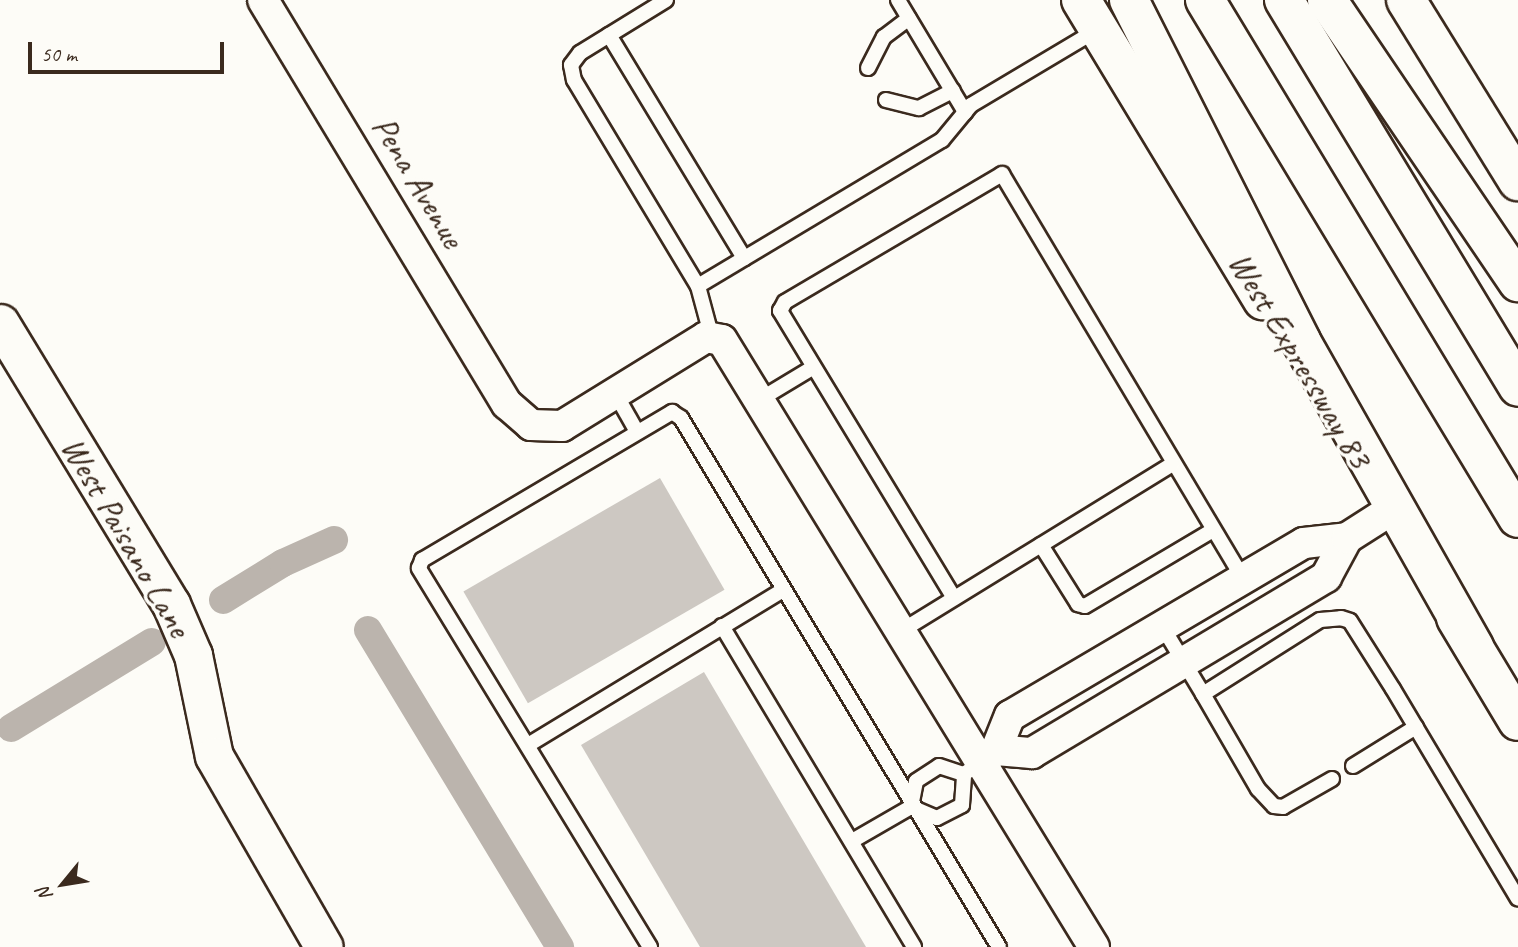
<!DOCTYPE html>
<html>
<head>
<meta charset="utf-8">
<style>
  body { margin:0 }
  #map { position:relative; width:1518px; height:947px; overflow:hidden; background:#fdfcf7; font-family:Caveat,sans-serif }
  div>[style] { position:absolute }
  .canal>* { height:28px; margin:-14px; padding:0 14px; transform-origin:14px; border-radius:14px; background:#bbb4ad }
  .building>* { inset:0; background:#cdc8c2; transform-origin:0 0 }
  .roads { filter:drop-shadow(2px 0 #3b2a1e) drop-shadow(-2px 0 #3b2a1e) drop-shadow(0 2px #3b2a1e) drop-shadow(0 -2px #3b2a1e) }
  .service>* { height:14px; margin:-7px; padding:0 7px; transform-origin:7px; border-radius:7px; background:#fdfcf7 }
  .minor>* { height:30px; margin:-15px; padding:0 15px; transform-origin:15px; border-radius:15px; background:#fdfcf7 }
  .tertiary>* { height:37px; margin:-18.5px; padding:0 18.5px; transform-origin:18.5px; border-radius:18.5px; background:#fdfcf7 }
  .secondary>* { height:38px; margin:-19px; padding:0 19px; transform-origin:19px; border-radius:19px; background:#fdfcf7 }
  .motorway>* { height:38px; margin:-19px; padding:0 19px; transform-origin:19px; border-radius:19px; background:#fdfcf7 }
  span { translate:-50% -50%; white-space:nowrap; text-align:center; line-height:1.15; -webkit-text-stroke:7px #fdfcf7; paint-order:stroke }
  .street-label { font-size:35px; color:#3b2a1e }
  .north { position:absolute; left:28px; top:849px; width:70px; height:70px; -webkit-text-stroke:5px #fdfcf7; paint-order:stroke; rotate:240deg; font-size:19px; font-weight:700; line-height:28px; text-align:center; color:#3b2a1e }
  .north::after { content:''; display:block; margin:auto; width:24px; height:32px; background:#3b2a1e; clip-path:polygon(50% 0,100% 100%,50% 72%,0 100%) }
  .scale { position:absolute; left:28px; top:42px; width:196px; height:32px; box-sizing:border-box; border:4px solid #3b2a1e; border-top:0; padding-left:9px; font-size:21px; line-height:24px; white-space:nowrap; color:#3b2a1e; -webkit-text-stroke:5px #fdfcf7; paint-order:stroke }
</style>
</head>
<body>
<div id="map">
  <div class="canal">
    <i style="left:223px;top:600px;width:70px;rotate:-31.7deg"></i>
    <i style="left:283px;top:563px;width:56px;rotate:-24.3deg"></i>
    <i style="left:368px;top:630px;width:371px;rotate:58.8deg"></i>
    <i style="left:11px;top:728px;width:165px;rotate:-31.4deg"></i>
  </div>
  <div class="building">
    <i style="left:660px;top:478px;width:129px;height:227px;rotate:60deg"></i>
    <i style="clip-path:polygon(704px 672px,866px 947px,700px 947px,581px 745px)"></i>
  </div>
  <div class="roads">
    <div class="service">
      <i style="left:666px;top:0;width:101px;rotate:148.4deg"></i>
      <i style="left:580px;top:53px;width:15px;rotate:127deg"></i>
      <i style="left:571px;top:65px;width:15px;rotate:79deg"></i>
      <i style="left:574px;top:80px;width:240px;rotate:59deg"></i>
      <i style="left:898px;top:0;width:131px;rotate:59.1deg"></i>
      <i style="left:609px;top:35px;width:261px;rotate:58.8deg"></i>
      <i style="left:868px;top:68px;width:35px;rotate:-63deg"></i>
      <i style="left:884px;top:37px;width:31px;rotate:-37deg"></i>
      <i style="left:886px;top:100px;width:34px;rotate:14deg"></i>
      <i style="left:919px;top:108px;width:38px;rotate:-27deg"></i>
      <i style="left:712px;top:338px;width:54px;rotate:-105.1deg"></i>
      <i style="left:698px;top:286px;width:284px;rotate:-30.9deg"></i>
      <i style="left:942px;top:140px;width:45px;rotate:-50.4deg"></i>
      <i style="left:971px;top:105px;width:147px;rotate:-30.8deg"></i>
      <i style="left:615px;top:393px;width:43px;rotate:60.4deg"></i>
      <i style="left:759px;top:400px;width:62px;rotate:-31.1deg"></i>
      <i style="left:1041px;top:545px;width:70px;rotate:57.9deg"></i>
      <i style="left:1078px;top:604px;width:7px;rotate:16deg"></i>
      <i style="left:1085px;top:606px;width:149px;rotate:-30.7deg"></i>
      <i style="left:954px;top:598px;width:336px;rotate:-121.2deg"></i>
      <i style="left:780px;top:311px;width:10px;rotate:-61deg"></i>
      <i style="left:785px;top:302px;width:252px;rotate:-30.5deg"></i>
      <i style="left:1002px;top:174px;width:471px;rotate:59.2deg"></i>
      <i style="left:722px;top:626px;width:374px;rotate:59.1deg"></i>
      <i style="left:1162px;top:626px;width:79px;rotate:58.9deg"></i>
      <i style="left:901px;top:631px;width:318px;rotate:-31.6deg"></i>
      <i style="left:528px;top:745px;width:298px;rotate:-31.3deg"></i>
      <i style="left:1353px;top:766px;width:74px;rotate:-31.8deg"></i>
      <i style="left:1332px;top:779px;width:56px;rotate:150.3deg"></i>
      <i style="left:1283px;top:807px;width:9px;rotate:-174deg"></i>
      <i style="left:1274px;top:806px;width:23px;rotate:-133deg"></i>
      <i style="left:1258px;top:789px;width:110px;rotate:-120.1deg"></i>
      <i style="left:1203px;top:694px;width:138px;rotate:-32.3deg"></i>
      <i style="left:1320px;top:620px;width:21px;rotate:-5deg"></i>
      <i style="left:1341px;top:618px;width:9px;rotate:18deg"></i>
      <i style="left:1350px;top:621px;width:80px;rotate:57.7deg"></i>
      <i style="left:1393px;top:689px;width:244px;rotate:59.2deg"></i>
      <i style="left:911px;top:807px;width:28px;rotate:23deg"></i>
      <i style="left:937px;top:818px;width:28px;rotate:-27deg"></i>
      <i style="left:962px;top:805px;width:31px;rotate:-86deg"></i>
      <i style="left:964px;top:774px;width:21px;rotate:-35deg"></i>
      <i style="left:911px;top:807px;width:26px;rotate:-79deg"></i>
      <i style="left:916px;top:781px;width:27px;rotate:-33deg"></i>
      <i style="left:939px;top:766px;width:26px;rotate:18deg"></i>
      <i style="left:852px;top:841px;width:68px;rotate:-30deg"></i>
      <i style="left:650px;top:947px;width:444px;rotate:-121.4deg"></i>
      <i style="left:419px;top:568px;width:9px;rotate:-69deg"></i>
      <i style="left:422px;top:560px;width:291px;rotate:-30.6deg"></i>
      <i style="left:672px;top:412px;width:11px;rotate:34deg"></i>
      <i style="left:681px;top:418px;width:617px;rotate:58.99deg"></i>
    </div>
    <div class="minor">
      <i style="left:263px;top:0;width:472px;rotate:58.9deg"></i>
      <i style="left:507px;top:404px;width:32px;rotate:41deg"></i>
      <i style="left:531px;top:425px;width:31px;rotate:2deg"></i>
      <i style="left:562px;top:426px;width:169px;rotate:-31.7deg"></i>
      <i style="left:706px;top:337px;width:16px;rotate:11deg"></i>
      <i style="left:722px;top:340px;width:712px;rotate:58.5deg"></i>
      <i style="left:996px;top:750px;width:36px;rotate:5deg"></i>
      <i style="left:1032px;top:753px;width:343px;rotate:-30.9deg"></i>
      <i style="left:1326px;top:577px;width:44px;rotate:-61.7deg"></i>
      <i style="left:981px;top:762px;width:19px;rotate:-39deg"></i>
      <i style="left:996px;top:750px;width:37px;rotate:-68deg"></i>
      <i style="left:1010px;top:716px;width:341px;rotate:-30.5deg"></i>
      <i style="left:1304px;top:543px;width:43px;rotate:-6.6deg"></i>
      <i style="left:1347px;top:538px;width:52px;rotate:-32.5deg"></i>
    </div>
    <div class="tertiary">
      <i style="left:0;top:323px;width:329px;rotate:58.7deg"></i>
      <i style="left:171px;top:604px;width:56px;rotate:66.7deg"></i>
      <i style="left:193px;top:655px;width:103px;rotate:78.3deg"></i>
      <i style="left:214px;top:756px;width:220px;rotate:60.1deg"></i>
    </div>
    <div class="secondary">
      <i style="left:1081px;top:0;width:351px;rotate:58.8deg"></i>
      <i style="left:1406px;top:0;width:213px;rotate:58.3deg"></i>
      <i style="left:1456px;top:618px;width:120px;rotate:59deg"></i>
    </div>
    <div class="motorway">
      <i style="left:1129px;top:0;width:382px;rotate:63.2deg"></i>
      <i style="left:1301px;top:341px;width:352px;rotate:60.5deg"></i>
      <i style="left:1205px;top:0;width:605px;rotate:58.86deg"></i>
      <i style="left:1284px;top:0;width:452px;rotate:58.8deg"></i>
      <i style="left:1327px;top:0;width:341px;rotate:55.9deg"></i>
    </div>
  </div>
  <div class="street-label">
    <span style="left:418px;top:182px;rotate:59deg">Pena Avenue</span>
    <span style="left:1300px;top:360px;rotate:59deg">West Expressway 83</span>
    <span style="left:126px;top:537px;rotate:60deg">West Paisano Lane</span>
  </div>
  <div class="north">N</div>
  <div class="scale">50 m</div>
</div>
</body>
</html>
